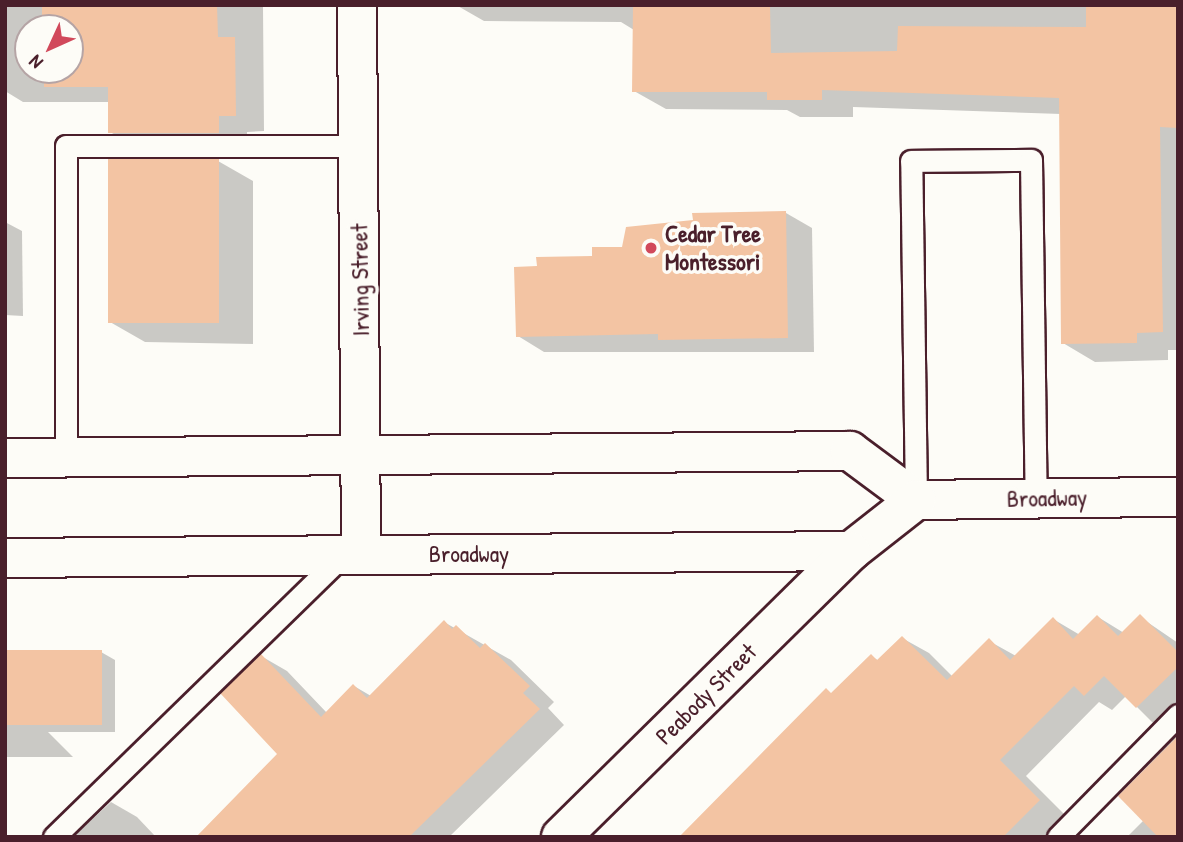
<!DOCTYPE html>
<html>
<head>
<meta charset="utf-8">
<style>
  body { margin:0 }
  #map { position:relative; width:1183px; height:842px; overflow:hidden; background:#fdfcf7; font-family:"Patrick Hand",sans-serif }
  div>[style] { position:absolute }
  .shadow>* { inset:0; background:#0003 }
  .building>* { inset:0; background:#f3c4a3; transform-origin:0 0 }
  .roads { filter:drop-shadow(2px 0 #4a1f2b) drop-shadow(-2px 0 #4a1f2b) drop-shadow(0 2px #4a1f2b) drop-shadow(0 -2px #4a1f2b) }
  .lane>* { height:21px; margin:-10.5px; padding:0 10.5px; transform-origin:10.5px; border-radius:10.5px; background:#fdfcf7 }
  .street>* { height:38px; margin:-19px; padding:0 19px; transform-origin:19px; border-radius:19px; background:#fdfcf7 }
  .dots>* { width:19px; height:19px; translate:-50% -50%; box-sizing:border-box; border:4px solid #fdfcf7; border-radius:50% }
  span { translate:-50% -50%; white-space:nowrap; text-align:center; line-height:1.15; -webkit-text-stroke:7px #fdfcf7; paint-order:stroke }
  .poi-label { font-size:24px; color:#4a1f2b; font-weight:700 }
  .left { translate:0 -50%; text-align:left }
  .street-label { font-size:24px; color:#4a1f2b }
  .frame { position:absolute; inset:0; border:7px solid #4a1f2b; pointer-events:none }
  .north { position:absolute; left:14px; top:14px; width:70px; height:70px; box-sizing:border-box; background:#fdfcf7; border:2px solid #b5a4a5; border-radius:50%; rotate:225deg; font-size:19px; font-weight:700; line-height:28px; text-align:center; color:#4a1f2b }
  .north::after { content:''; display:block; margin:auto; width:24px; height:32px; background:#d1495b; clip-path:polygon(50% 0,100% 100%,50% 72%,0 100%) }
</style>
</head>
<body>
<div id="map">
  <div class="shadow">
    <i style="clip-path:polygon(evenodd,5px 5px,263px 5px,264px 131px,247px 132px,247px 148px,139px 148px,110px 132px,110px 102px,23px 102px,5px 91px,5px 5px,28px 28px,70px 28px,70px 70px,28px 70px,28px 28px)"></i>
    <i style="clip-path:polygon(456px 5px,1178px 5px,1178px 350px,1168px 350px,1168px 360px,1095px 362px,1063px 343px,1061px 114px,853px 107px,853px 117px,800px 117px,787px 110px,666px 109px,634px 91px,634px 30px,621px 22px,484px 21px)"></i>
    <i style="clip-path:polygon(218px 161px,253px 181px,253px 344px,145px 342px,110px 322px)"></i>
    <i style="clip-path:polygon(786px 213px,812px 228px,814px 352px,544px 352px,518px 336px,538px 268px)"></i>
    <i style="clip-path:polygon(5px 222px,22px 231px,23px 316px,5px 315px)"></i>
    <i style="clip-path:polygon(1098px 617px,1124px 633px,1140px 617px,1178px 643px,1178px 837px,1127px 837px,1144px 820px,1120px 796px,1176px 736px,1152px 722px,1126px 696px,1112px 710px,1099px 702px,1026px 776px,1066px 816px,1045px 837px,681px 837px,871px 656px,879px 661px,902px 638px,929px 653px,953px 677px,989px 641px,1016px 656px,1053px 619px,1080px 635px)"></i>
    <i style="clip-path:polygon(444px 622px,511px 660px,554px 702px,548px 708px,564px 725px,449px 837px,198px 837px,280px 754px,261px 656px,287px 671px,327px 713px,354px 686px,371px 696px)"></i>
    <i style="clip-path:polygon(5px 652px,101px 652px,115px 660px,115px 732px,48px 732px,73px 757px,5px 757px)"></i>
    <i style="clip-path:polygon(111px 802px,137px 817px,156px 837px,73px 837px)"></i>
  </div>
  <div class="building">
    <i style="clip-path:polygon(42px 5px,217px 5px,218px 37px,235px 37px,236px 116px,219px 116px,219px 133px,108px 133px,108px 87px,44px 87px,44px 70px,70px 70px,70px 28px,42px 28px)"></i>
    <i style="clip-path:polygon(633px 5px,770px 5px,771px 53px,897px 51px,898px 26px,1086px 27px,1086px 5px,1178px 5px,1178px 128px,1160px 127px,1163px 332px,1137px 333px,1137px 343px,1061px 344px,1059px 98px,822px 90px,822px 100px,767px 100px,767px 92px,632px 92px)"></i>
    <i style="left:108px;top:159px;width:111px;height:164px"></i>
    <i style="clip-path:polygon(786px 211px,788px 338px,658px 340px,658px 334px,516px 337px,514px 267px,537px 266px,536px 257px,592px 256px,592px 247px,622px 247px,626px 227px,693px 220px,692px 213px)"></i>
    <i style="clip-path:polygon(1140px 614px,1178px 652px,1178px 667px,1136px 708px,1104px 676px,1084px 696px,1074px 686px,1000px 760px,1040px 800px,1003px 837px,679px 837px,826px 688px,831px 693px,871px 654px,877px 660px,902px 636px,947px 680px,989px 638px,1010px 660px,1053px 617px,1073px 639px,1097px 615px,1118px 636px)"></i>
    <i style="clip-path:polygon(444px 620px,452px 629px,456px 625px,480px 648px,485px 643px,530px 686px,523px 693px,540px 709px,409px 837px,196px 837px,277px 754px,220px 693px,261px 654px,321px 717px,353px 684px,367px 698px)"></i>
    <i style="left:5px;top:650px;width:97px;height:75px"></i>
    <i style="clip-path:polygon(1178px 736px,1178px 837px,1158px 837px,1118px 796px)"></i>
  </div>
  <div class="roads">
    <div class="lane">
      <i style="left:66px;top:458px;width:312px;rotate:-90deg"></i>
      <i style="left:66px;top:146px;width:292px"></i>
      <i style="left:916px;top:500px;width:339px;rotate:-90.8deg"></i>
      <i style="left:911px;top:161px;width:120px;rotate:-0.5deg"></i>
      <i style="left:1031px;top:160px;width:338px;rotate:89.2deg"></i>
      <i style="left:54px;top:837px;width:404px;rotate:-44.3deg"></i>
      <i style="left:1058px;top:837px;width:171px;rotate:-45.5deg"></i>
    </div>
    <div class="street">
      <i style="left:357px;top:5px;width:550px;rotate:89.58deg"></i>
      <i style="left:5px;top:458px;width:845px;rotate:-0.47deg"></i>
      <i style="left:850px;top:451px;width:82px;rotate:36.6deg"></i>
      <i style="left:916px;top:500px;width:262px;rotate:-0.7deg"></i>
      <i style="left:5px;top:558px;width:846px;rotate:-0.47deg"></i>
      <i style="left:851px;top:551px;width:83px;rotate:-38.1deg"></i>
      <i style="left:561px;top:837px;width:407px;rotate:-44.6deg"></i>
    </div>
  </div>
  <div class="dots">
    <i style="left:651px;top:248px;background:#d1495b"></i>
  </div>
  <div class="poi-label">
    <span class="left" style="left:665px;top:248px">Cedar Tree<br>Montessori</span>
  </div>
  <div class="street-label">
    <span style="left:360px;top:280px;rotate:-91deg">Irving Street</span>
    <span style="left:1047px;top:498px;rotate:-1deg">Broadway</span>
    <span style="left:469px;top:554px">Broadway</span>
    <span style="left:706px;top:694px;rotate:-45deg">Peabody Street</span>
  </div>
  <div class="frame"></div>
  <div class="north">N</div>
</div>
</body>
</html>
